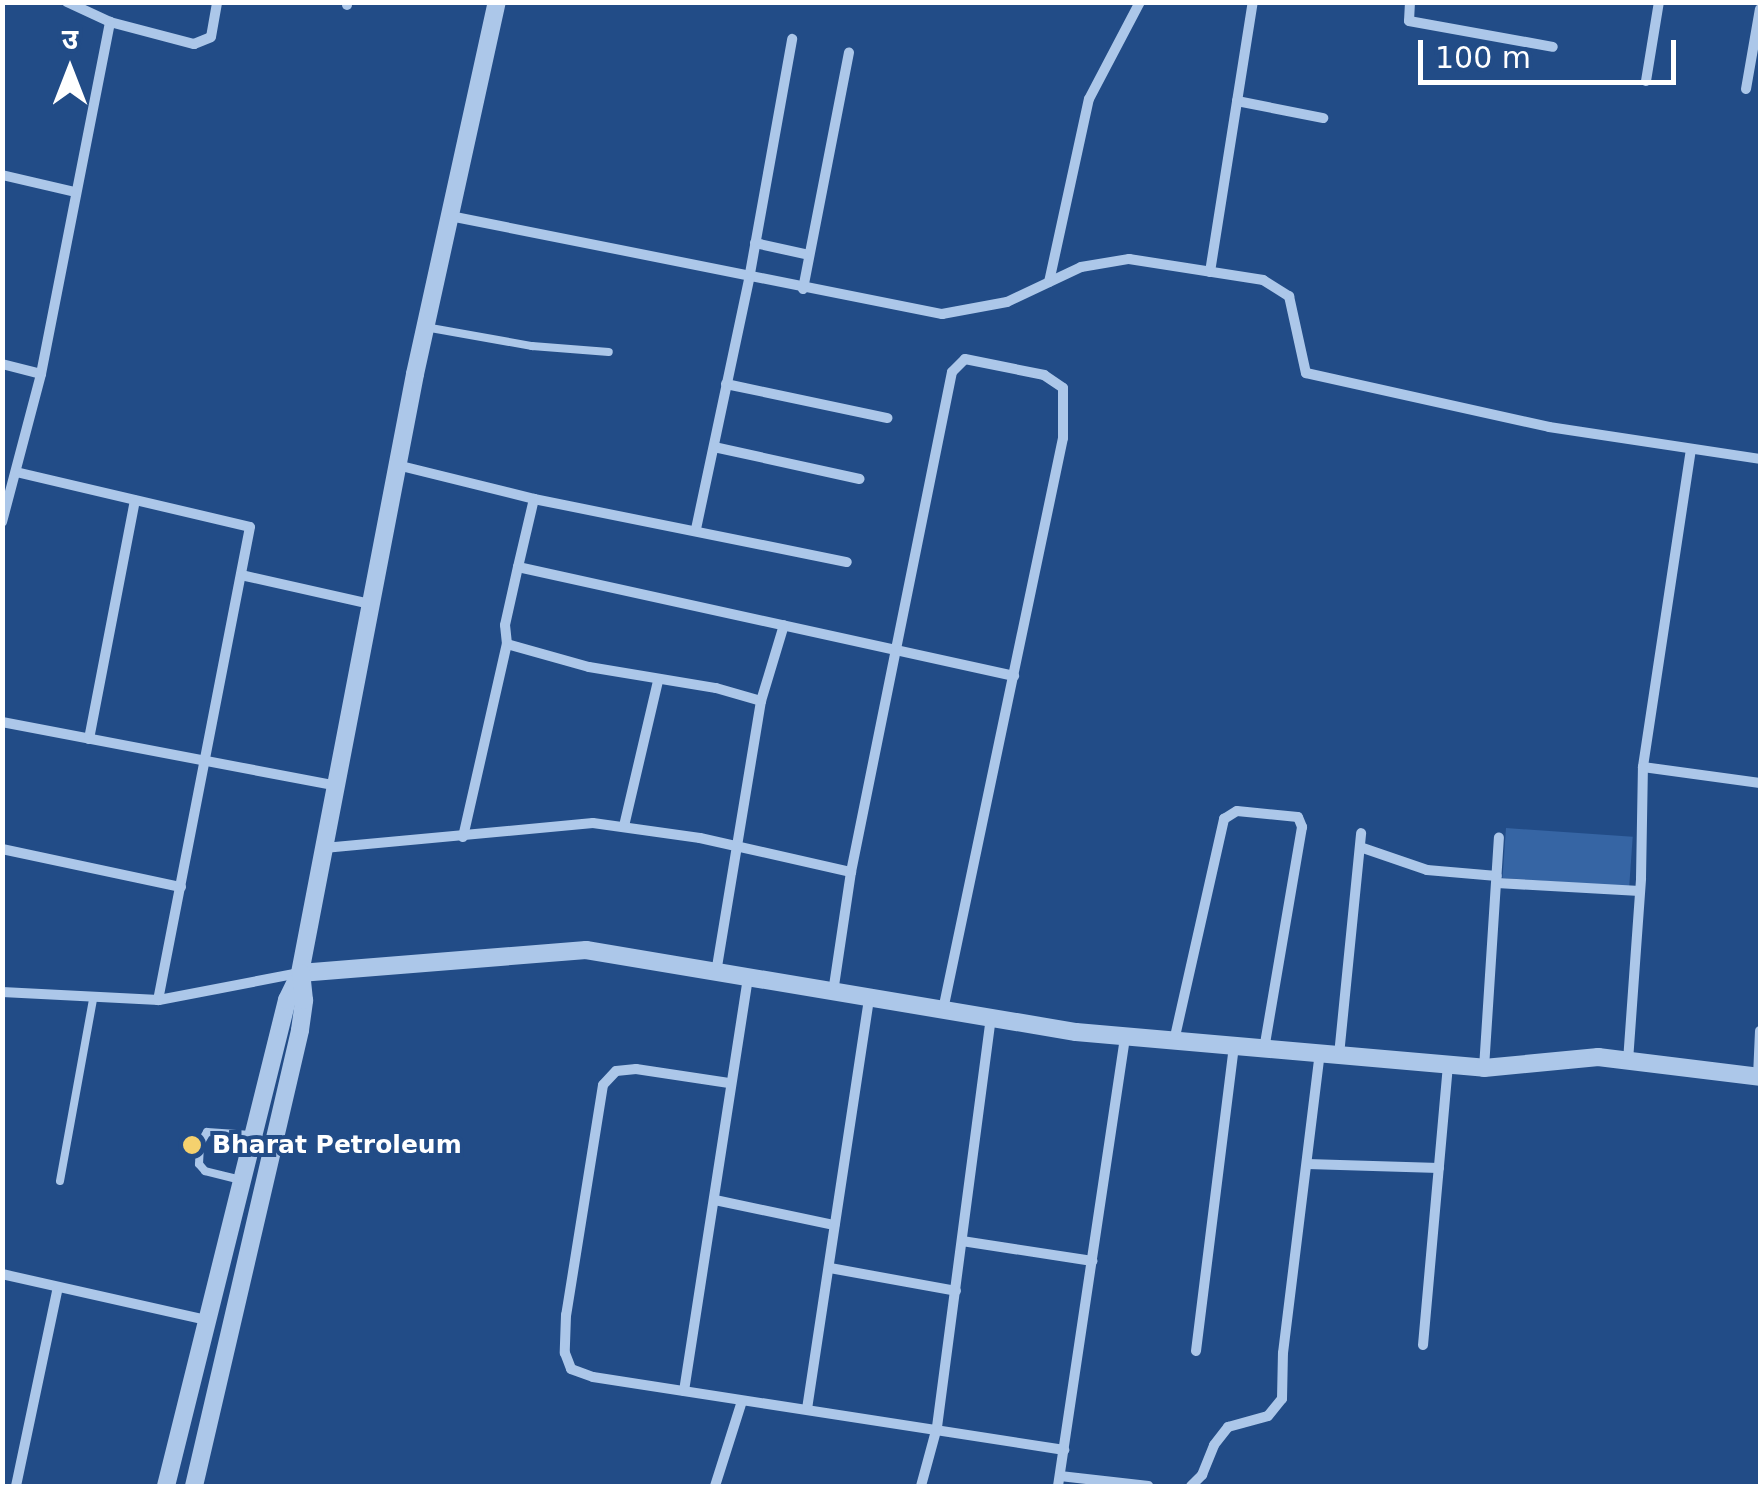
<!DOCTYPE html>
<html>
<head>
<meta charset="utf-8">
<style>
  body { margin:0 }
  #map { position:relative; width:1763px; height:1489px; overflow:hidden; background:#224c87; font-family:"DejaVu Sans","Noto Sans Devanagari",sans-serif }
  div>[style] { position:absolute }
  .green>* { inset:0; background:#3665a4; transform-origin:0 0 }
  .service>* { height:8px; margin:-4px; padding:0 4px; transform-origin:4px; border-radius:4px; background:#acc7e9 }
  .minor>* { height:10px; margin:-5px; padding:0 5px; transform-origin:5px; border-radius:5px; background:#acc7e9 }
  .tertiary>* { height:18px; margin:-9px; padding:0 9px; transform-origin:9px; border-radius:9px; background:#acc7e9 }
  .dots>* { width:28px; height:28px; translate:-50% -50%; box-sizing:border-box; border:5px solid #224c87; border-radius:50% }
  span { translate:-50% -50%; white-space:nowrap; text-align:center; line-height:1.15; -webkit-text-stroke:8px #224c87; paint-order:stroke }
  .poi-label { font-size:25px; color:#fff; font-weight:700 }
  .left { translate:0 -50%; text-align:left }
  .frame { position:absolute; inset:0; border:5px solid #fff; pointer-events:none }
  .north { position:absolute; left:20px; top:20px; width:100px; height:100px; -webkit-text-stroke:8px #224c87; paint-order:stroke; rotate:0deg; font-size:28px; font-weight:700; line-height:40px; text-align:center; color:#fff }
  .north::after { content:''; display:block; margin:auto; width:35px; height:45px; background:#fff; clip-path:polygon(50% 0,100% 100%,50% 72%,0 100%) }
  .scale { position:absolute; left:1418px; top:40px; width:258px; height:45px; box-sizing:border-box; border:5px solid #fff; border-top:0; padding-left:12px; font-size:30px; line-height:35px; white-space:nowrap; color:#fff; -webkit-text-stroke:8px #224c87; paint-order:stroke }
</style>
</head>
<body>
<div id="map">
  <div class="green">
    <i style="left:1506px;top:828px;width:127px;height:50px;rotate:4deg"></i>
  </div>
  <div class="service">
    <i style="left:425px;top:327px;width:109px;rotate:10.1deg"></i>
    <i style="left:532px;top:346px;width:77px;rotate:4.5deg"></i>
    <i style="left:241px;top:1180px;width:37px;rotate:-166deg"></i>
    <i style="left:205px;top:1171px;width:9px;rotate:-131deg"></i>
    <i style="left:199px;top:1164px;width:20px;rotate:-87deg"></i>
    <i style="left:200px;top:1144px;width:14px;rotate:-60deg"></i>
    <i style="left:207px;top:1132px;width:44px;rotate:3.9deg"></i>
    <i style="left:60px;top:1181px;width:184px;rotate:-79.7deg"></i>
  </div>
  <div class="minor">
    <i style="left:67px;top:2px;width:47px;rotate:24.9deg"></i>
    <i style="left:110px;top:22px;width:87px;rotate:14.7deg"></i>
    <i style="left:194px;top:44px;width:18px;rotate:-22deg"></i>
    <i style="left:211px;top:37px;width:36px;rotate:-80deg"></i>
    <i style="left:1410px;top:2px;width:19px;rotate:93deg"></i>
    <i style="left:1409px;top:21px;width:146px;rotate:10.2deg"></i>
    <i style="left:347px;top:5px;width:3px;rotate:-90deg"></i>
    <i style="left:1646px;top:81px;width:80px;rotate:-80.7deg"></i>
    <i style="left:1746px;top:89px;width:81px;rotate:-80.1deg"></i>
    <i style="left:1237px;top:101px;width:88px;rotate:11.2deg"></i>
    <i style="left:2px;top:175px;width:75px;rotate:13.1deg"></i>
    <i style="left:450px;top:216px;width:502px;rotate:11.27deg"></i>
    <i style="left:942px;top:314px;width:66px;rotate:-10.5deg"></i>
    <i style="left:1007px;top:302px;width:82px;rotate:-25.3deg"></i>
    <i style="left:1081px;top:267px;width:49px;rotate:-9.5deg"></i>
    <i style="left:1129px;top:259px;width:136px;rotate:8.9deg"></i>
    <i style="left:1263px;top:280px;width:31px;rotate:32deg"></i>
    <i style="left:1289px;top:296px;width:79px;rotate:77.6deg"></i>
    <i style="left:1306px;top:373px;width:249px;rotate:12.5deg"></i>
    <i style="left:1549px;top:427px;width:213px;rotate:8.6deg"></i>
    <i style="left:755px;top:243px;width:55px;rotate:12.5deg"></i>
    <i style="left:1210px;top:272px;width:273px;rotate:-81deg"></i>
    <i style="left:1049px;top:282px;width:187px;rotate:-77.7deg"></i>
    <i style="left:1089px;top:99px;width:110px;rotate:-62.3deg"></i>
    <i style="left:803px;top:289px;width:241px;rotate:-79deg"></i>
    <i style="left:2px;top:364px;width:40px;rotate:14.4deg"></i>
    <i style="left:726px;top:384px;width:165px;rotate:11.9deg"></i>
    <i style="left:714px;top:447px;width:149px;rotate:12.4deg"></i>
    <i style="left:1691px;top:449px;width:322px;rotate:98.6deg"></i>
    <i style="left:1643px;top:767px;width:118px;rotate:7.8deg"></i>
    <i style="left:397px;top:465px;width:141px;rotate:13.9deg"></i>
    <i style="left:534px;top:499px;width:319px;rotate:11.4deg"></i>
    <i style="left:16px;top:472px;width:240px;rotate:13.2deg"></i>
    <i style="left:250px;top:527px;width:482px;rotate:101deg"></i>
    <i style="left:2px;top:522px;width:153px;rotate:-75.2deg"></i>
    <i style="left:41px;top:374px;width:359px;rotate:-78.9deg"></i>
    <i style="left:696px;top:529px;width:256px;rotate:-78deg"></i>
    <i style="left:749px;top:279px;width:244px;rotate:-79.8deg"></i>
    <i style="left:518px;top:567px;width:70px;rotate:-76.8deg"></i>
    <i style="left:241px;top:575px;width:133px;rotate:12.6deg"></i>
    <i style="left:507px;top:644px;width:19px;rotate:-96deg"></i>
    <i style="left:505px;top:625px;width:59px;rotate:-77.4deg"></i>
    <i style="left:518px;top:567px;width:508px;rotate:12.39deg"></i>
    <i style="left:761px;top:701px;width:79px;rotate:-73.2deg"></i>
    <i style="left:2px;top:722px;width:340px;rotate:10.8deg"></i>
    <i style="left:89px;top:739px;width:243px;rotate:-79.1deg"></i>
    <i style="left:624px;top:826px;width:149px;rotate:-76.8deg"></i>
    <i style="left:463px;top:837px;width:198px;rotate:-77.2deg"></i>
    <i style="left:507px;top:644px;width:85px;rotate:15.7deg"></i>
    <i style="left:589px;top:667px;width:129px;rotate:9.4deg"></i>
    <i style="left:716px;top:688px;width:47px;rotate:16.1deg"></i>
    <i style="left:761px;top:701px;width:275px;rotate:99.4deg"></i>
    <i style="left:1360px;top:847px;width:71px;rotate:18.9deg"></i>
    <i style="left:1427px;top:870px;width:70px;rotate:4.9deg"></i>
    <i style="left:324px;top:848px;width:270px;rotate:-5.3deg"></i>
    <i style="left:593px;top:823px;width:108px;rotate:8deg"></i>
    <i style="left:700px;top:838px;width:155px;rotate:12.7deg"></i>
    <i style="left:851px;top:872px;width:122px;rotate:98.5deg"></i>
    <i style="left:2px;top:849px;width:183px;rotate:12deg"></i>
    <i style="left:851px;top:872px;width:510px;rotate:-78.58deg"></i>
    <i style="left:952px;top:372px;width:18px;rotate:-45deg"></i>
    <i style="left:965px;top:359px;width:81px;rotate:11.4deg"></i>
    <i style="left:1044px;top:375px;width:23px;rotate:34deg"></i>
    <i style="left:1063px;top:388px;width:50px;rotate:90deg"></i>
    <i style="left:1063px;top:438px;width:584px;rotate:101.85deg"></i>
    <i style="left:1497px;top:883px;width:143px;rotate:3.2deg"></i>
    <i style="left:2px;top:992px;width:157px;rotate:2.9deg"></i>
    <i style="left:159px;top:1000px;width:143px;rotate:-10.9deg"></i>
    <i style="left:1174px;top:1041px;width:228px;rotate:-77.3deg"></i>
    <i style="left:1224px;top:819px;width:15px;rotate:-32deg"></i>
    <i style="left:1237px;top:811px;width:61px;rotate:5.6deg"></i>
    <i style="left:1298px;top:817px;width:11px;rotate:68deg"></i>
    <i style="left:1302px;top:827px;width:225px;rotate:99.7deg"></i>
    <i style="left:1339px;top:1055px;width:223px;rotate:-84.3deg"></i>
    <i style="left:1628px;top:1061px;width:183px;rotate:-85.9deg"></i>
    <i style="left:1641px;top:878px;width:111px;rotate:-89deg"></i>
    <i style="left:1484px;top:1068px;width:231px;rotate:-86.3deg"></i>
    <i style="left:1758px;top:1077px;width:46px;rotate:-87.5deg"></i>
    <i style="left:729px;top:1083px;width:94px;rotate:-171.4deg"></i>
    <i style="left:636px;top:1069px;width:20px;rotate:174deg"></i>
    <i style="left:616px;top:1071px;width:19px;rotate:133deg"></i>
    <i style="left:603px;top:1085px;width:233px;rotate:99.1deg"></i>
    <i style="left:566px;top:1315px;width:38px;rotate:92deg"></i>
    <i style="left:565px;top:1353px;width:17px;rotate:69deg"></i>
    <i style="left:571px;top:1369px;width:23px;rotate:20deg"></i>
    <i style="left:593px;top:1377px;width:477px;rotate:8.8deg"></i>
    <i style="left:1307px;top:1164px;width:132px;rotate:1.7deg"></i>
    <i style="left:715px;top:1200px;width:122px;rotate:11.9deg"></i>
    <i style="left:962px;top:1241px;width:132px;rotate:8.7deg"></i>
    <i style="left:830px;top:1268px;width:128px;rotate:10.3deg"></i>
    <i style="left:2px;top:1274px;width:209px;rotate:12.7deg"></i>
    <i style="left:1423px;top:1345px;width:281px;rotate:-84.9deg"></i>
    <i style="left:1196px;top:1351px;width:307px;rotate:-82.9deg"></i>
    <i style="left:684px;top:1391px;width:418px;rotate:-81.2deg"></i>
    <i style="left:807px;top:1409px;width:415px;rotate:-81.4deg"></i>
    <i style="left:1060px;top:1476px;width:89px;rotate:6.5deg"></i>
    <i style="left:16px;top:1486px;width:203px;rotate:-78.1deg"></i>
    <i style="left:715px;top:1486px;width:89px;rotate:-72.4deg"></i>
    <i style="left:921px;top:1486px;width:61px;rotate:-74.8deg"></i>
    <i style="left:937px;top:1427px;width:413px;rotate:-82.5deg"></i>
    <i style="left:1058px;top:1486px;width:455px;rotate:-81.5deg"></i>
    <i style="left:1191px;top:1486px;width:16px;rotate:-45deg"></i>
    <i style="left:1202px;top:1475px;width:32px;rotate:-68deg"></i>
    <i style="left:1214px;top:1445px;width:23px;rotate:-52deg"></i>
    <i style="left:1228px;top:1427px;width:41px;rotate:-15.4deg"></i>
    <i style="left:1268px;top:1416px;width:22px;rotate:-51deg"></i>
    <i style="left:1282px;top:1399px;width:46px;rotate:-88.8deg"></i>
    <i style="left:1283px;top:1353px;width:302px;rotate:-83deg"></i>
  </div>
  <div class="tertiary">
    <i style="left:300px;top:973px;width:287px;rotate:-4.6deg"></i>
    <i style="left:586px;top:950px;width:497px;rotate:9.5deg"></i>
    <i style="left:1076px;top:1032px;width:410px;rotate:5deg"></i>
    <i style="left:1484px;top:1068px;width:115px;rotate:-5.5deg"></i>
    <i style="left:1598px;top:1057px;width:163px;rotate:7deg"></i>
    <i style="left:166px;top:1486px;width:501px;rotate:-76.02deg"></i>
    <i style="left:287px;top:1000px;width:30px;rotate:-64deg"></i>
    <i style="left:300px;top:973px;width:610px;rotate:-79.13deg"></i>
    <i style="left:415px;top:374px;width:381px;rotate:-77.6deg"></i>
    <i style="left:194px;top:1486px;width:468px;rotate:-76.9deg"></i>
    <i style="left:300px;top:1030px;width:30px;rotate:-82deg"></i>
    <i style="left:304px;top:1000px;width:27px;rotate:-96deg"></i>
  </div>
  <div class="dots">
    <i style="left:192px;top:1145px;background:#f5d16e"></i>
  </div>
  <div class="poi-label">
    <span class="left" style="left:212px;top:1145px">Bharat Petroleum</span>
  </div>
  <div class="frame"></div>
  <div class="north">उ</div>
  <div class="scale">100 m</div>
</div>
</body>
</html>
